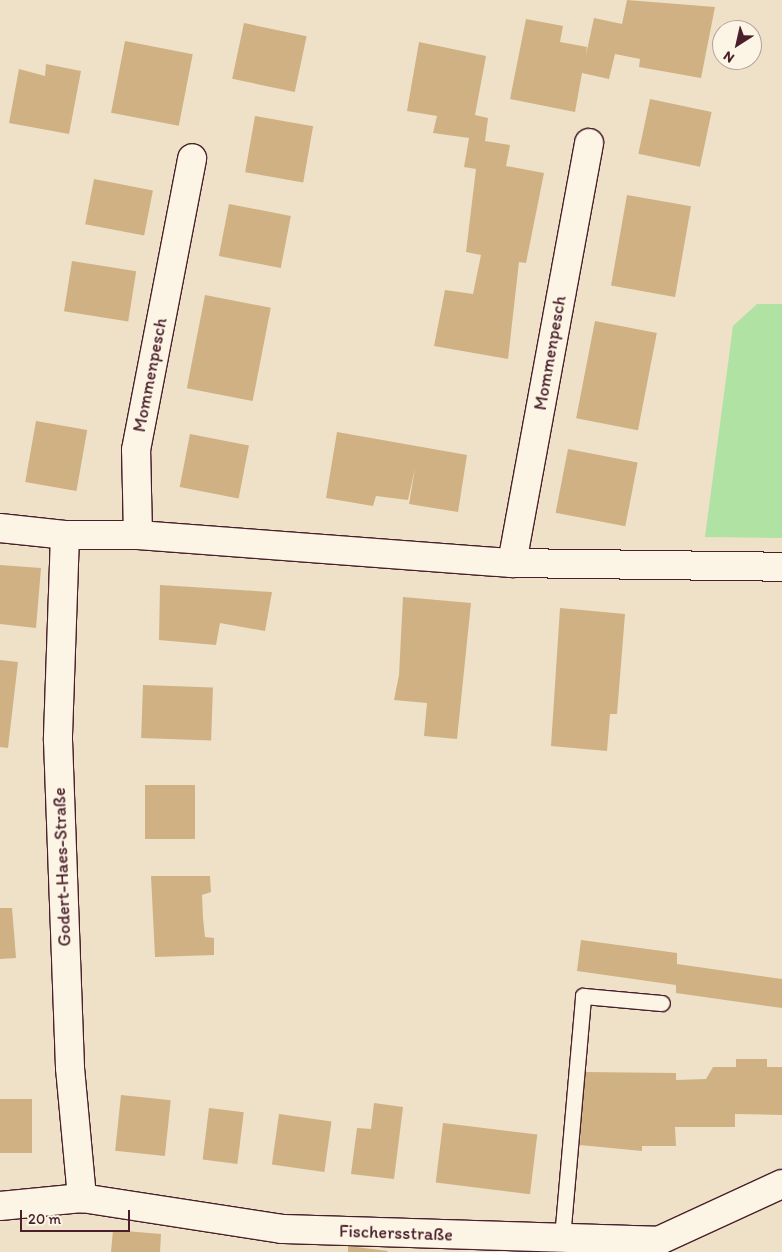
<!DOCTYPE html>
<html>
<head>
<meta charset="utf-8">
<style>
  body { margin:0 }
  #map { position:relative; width:782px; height:1252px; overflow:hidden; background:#eee1c8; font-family:Itim,sans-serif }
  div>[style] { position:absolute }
  .green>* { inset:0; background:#afe2a3 }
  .building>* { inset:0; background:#cfb184; transform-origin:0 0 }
  .roads { filter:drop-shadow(1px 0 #4a1f2b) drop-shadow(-1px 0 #4a1f2b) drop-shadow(0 1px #4a1f2b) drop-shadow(0 -1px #4a1f2b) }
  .lane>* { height:15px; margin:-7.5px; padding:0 7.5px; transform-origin:7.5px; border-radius:7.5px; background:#fcf5e5 }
  .street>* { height:28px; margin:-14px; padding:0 14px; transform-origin:14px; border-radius:14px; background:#fcf5e5 }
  span { translate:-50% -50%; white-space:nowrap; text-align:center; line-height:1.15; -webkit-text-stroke:5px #fcf5e5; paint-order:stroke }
  .street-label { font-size:18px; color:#4a1f2b }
  .north { position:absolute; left:712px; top:20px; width:50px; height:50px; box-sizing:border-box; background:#fcf5e5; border:1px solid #b59f9b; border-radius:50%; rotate:215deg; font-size:14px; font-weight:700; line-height:20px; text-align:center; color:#4a1f2b }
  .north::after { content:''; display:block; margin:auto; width:18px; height:22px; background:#4a1f2b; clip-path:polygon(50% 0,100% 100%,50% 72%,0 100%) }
  .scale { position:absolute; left:20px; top:1210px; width:110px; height:22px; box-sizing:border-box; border:2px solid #4a1f2b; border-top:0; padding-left:6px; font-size:15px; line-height:18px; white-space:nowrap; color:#4a1f2b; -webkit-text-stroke:4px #fcf5e5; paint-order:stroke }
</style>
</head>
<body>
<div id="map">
  <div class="green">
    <i style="clip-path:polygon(757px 304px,782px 304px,782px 538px,705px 537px,733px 326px)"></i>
  </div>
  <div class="building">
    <i style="clip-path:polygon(627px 0,715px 7px,701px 78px,639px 67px,640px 59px,615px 54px,609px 79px,582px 73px,575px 112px,510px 99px,526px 19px,563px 26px,560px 42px,587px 47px,586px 55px,594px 18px,622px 24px)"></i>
    <i style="left:244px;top:23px;width:64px;height:57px;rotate:12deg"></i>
    <i style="left:125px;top:41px;width:69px;height:73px;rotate:11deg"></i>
    <i style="clip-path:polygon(419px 42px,486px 56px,475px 115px,488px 118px,485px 141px,510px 145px,506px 166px,544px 173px,526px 263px,519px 262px,508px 359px,434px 346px,445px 290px,473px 294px,481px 255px,466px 252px,476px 169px,464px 167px,469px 138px,433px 133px,437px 116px,407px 111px)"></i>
    <i style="clip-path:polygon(46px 64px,81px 71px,69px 134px,9px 123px,19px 69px,45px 76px)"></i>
    <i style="left:650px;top:99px;width:63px;height:56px;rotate:12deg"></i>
    <i style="left:255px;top:116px;width:59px;height:57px;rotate:10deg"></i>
    <i style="left:94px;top:179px;width:60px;height:46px;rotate:11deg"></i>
    <i style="left:627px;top:195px;width:65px;height:92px;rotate:10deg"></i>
    <i style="left:229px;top:204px;width:63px;height:53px;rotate:11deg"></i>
    <i style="left:72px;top:261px;width:65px;height:51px;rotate:9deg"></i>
    <i style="left:205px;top:295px;width:67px;height:95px;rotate:11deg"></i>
    <i style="left:595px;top:321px;width:63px;height:99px;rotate:11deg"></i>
    <i style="left:36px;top:421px;width:52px;height:62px;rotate:10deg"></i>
    <i style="clip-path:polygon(337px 432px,467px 455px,458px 512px,409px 504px,415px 468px,408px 500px,376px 496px,373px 506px,326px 498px)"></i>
    <i style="left:190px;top:434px;width:60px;height:54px;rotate:11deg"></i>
    <i style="left:568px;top:449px;width:71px;height:65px;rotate:11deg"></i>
    <i style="clip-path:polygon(0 565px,41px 568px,36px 628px,0 624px)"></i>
    <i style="clip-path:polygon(160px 585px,272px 592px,265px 631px,220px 623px,216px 645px,159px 640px)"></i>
    <i style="clip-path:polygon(403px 597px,471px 603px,457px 739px,424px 736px,427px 703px,394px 700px,399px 675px)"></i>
    <i style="clip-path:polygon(560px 608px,625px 614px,617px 714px,610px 714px,607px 751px,551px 746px)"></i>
    <i style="clip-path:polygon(0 660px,18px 662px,8px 748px,0 747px)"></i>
    <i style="left:143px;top:685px;width:70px;height:53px;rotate:2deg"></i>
    <i style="left:145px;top:785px;width:50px;height:54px"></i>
    <i style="clip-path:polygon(151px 876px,210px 876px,211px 892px,202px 895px,203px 918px,205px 937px,214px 938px,214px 955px,155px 957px)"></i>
    <i style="clip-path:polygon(0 908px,12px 908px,16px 958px,0 959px)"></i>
    <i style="clip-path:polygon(581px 940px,677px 953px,677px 964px,782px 979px,782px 1008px,676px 993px,676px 985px,577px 971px)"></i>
    <i style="clip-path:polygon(736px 1059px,767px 1059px,767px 1067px,782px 1067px,782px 1115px,735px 1114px,735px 1127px,675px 1127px,676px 1146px,642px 1146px,642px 1151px,580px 1145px,583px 1072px,676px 1073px,676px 1080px,706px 1079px,713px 1067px,736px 1067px)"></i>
    <i style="left:121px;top:1095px;width:50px;height:56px;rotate:6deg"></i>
    <i style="left:32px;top:1099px;width:54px;height:32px;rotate:90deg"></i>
    <i style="clip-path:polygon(374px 1103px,403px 1107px,394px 1179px,351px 1174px,357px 1128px,371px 1129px)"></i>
    <i style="left:209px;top:1108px;width:35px;height:52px;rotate:7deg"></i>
    <i style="left:279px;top:1114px;width:53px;height:51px;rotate:8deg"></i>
    <i style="left:443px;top:1123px;width:95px;height:60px;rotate:7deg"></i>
    <i style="clip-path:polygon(113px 1230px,161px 1234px,160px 1252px,111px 1252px)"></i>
    <i style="clip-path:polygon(348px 1246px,388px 1251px,387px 1252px,348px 1252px)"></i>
  </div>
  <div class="roads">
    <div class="lane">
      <i style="left:562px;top:1238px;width:243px;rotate:-85deg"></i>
      <i style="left:583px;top:996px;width:79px;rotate:5.1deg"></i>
    </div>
    <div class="street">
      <i style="left:0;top:528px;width:65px;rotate:6.1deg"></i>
      <i style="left:65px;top:535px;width:73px"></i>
      <i style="left:138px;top:535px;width:375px;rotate:4.3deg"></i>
      <i style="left:512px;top:563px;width:270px;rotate:0.8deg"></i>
      <i style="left:65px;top:535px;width:205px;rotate:92deg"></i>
      <i style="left:58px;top:740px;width:328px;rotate:87.9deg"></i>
      <i style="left:70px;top:1068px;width:131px;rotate:84.7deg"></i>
      <i style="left:138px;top:535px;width:85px;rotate:-91.3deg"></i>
      <i style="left:136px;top:450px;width:297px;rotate:-79.1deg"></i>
      <i style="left:512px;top:563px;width:427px;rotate:-79.6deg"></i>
      <i style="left:0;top:1206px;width:82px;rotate:-5.6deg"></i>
      <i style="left:82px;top:1198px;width:202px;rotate:8.8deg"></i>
      <i style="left:282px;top:1229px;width:376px;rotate:1.8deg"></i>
      <i style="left:658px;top:1241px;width:136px;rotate:-24.7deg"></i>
    </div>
  </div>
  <div class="street-label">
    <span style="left:550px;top:353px;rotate:-80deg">Mommenpesch</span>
    <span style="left:150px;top:375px;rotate:-79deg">Mommenpesch</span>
    <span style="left:62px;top:867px;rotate:-92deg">Godert-Haes-Straße</span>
    <span style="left:396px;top:1233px;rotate:2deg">Fischersstraße</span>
  </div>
  <div class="north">N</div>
  <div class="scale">20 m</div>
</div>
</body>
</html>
